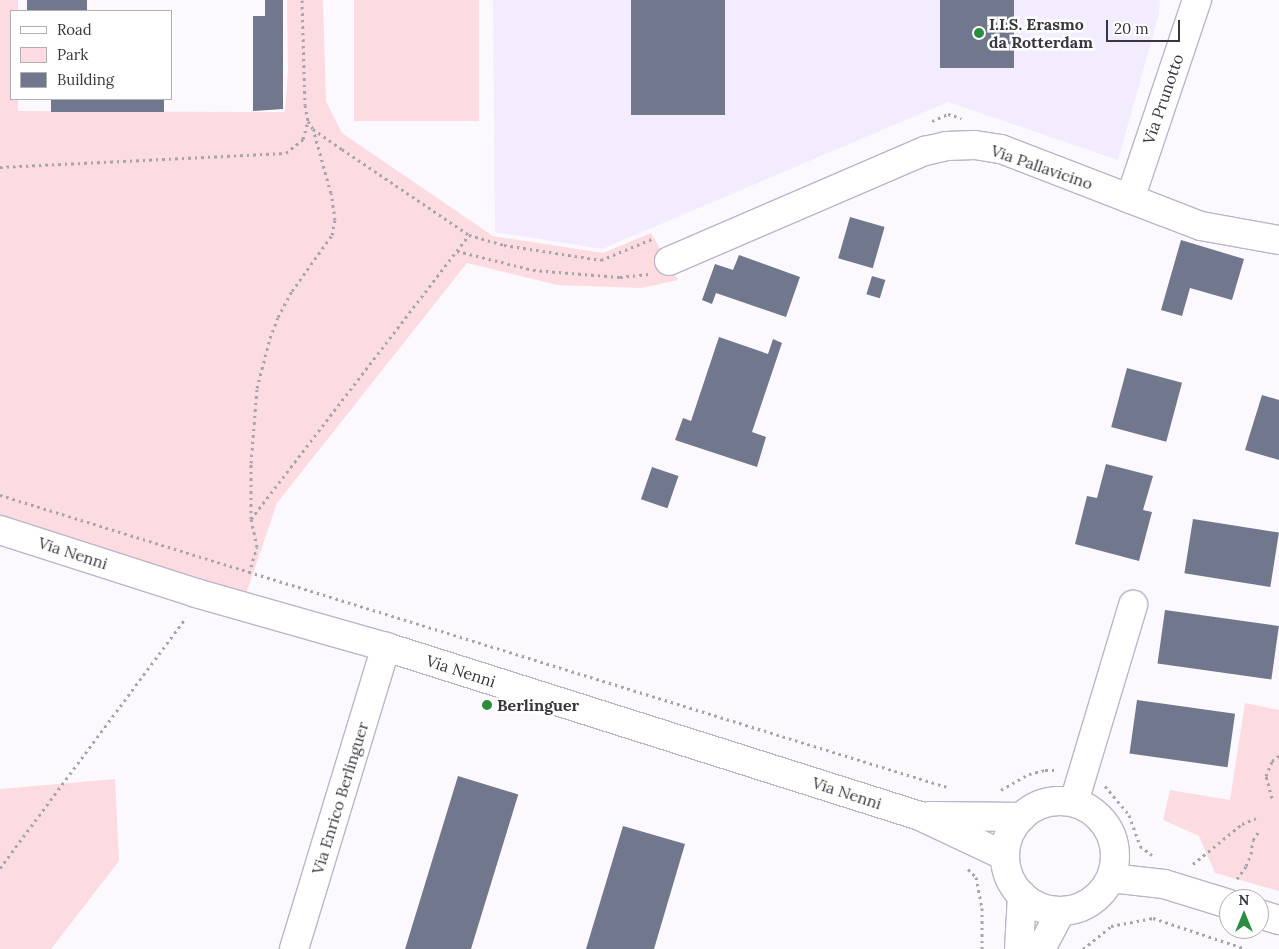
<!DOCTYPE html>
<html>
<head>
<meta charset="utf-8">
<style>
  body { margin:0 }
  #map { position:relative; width:1279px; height:949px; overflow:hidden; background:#fbf9fd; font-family:Lora,serif }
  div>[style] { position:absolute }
  .built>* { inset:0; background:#f3ecfe }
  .green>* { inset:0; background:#fcdce1; transform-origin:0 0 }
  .building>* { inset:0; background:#71778c; transform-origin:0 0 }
  .path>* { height:3px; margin-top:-1.5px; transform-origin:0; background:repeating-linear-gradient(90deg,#a7a4ab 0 2.5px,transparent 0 6.5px) }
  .roads { filter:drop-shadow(1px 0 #bdb4ca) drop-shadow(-1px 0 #bdb4ca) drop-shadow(0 1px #bdb4ca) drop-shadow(0 -1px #bdb4ca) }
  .minor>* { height:28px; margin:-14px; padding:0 14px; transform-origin:14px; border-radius:14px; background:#fff }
  .minor>.ring { margin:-14px; padding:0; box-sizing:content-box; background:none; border:28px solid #fff; border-radius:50% }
  .dots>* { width:14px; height:14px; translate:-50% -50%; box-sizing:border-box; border:2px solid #fff; border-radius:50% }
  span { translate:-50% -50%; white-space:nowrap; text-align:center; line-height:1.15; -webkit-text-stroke:5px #fff; paint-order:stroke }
  .poi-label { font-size:16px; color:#3a3640; font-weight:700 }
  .left { translate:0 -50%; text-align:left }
  .street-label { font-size:16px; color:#3a3640 }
  .legend { position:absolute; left:10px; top:10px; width:162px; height:90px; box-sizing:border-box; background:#fff; border:1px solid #b0afb3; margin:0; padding:6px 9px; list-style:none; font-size:15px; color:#3a3640 }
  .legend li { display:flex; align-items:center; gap:10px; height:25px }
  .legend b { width:25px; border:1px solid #b0afb3 }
  .north { position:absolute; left:1219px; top:889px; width:50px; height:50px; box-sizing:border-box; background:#fff; border:1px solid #b0afb3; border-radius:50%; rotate:0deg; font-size:14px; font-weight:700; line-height:20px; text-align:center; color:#3a3640 }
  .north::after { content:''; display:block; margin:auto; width:18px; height:22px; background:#2c8c3f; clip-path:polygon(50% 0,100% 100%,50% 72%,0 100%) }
  .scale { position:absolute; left:1106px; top:20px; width:74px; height:22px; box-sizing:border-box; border:2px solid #3a3640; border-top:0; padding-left:6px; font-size:15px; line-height:18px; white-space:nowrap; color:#3a3640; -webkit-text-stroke:4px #fff; paint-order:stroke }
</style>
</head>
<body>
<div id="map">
  <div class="built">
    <i style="clip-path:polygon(493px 0,1160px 0,1159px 14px,1118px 160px,948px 102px,602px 249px,495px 232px)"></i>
  </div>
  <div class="green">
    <i style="clip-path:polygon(0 0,18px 0,18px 11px,11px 11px,11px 99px,18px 99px,18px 111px,285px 112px,288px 70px,287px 0,323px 0,326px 101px,342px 133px,493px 236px,603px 253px,651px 233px,678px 280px,641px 288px,557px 285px,467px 263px,277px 503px,246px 594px,0 516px)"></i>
    <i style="left:354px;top:0;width:125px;height:121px"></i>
    <i style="clip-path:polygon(1245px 703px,1279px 710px,1279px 891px,1215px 873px,1199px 836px,1163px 820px,1170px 790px,1230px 800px)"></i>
    <i style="clip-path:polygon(115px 779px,119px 861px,51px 949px,0 949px,0 789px)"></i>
  </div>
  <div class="building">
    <i style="left:27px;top:0;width:60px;height:11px"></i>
    <i style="clip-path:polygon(265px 0,283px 0,283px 109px,253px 111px,253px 16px,265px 16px)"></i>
    <i style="left:631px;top:0;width:94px;height:115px"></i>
    <i style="left:940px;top:0;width:74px;height:68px"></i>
    <i style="left:51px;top:99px;width:113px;height:13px"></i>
    <i style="left:850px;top:217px;width:36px;height:43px;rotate:16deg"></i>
    <i style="clip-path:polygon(1181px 240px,1244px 259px,1232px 300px,1190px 288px,1182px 316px,1161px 310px)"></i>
    <i style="clip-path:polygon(739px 255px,800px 277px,786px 317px,716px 293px,712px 304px,702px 300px,715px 264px,733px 270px)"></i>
    <i style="left:872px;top:276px;width:14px;height:19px;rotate:17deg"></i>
    <i style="clip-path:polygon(719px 337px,768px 354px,773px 339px,782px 343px,752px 432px,766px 437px,757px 467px,675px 440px,683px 418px,691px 421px)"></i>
    <i style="left:1127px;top:368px;width:57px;height:61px;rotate:15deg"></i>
    <i style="clip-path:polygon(1262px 395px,1279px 400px,1279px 460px,1245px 450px)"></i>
    <i style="clip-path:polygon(1106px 464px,1153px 476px,1143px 510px,1152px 512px,1139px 561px,1075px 544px,1087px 496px,1097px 498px)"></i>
    <i style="left:652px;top:467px;width:28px;height:34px;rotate:19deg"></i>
    <i style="left:1193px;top:519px;width:87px;height:55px;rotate:9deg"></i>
    <i style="left:1165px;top:610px;width:115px;height:54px;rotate:8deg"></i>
    <i style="left:1137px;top:700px;width:99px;height:54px;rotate:8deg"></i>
    <i style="left:458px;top:776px;width:63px;height:181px;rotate:17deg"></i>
    <i style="clip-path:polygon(623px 826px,685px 844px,654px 949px,586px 949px)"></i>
  </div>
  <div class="path">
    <i style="left:302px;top:0;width:105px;rotate:88.4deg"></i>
    <i style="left:305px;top:105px;width:16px;rotate:79deg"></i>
    <i style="left:308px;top:121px;width:9px;rotate:58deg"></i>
    <i style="left:313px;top:129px;width:35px;rotate:35deg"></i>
    <i style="left:342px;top:149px;width:153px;rotate:34.1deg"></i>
    <i style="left:469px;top:235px;width:36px;rotate:16deg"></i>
    <i style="left:504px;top:245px;width:98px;rotate:8.8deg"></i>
    <i style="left:601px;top:260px;width:57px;rotate:-22.5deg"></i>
    <i style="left:932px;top:121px;width:17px;rotate:-24deg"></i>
    <i style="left:948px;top:114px;width:14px;rotate:17deg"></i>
    <i style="left:0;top:167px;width:286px;rotate:-2.8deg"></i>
    <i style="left:286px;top:153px;width:22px;rotate:-39deg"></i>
    <i style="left:303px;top:139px;width:19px;rotate:-74deg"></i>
    <i style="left:457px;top:251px;width:78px;rotate:14deg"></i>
    <i style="left:533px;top:270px;width:87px;rotate:4.6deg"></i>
    <i style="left:620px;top:277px;width:29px;rotate:-6deg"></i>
    <i style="left:0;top:495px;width:994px;rotate:17.14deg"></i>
    <i style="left:251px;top:519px;width:358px;rotate:-52.5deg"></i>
    <i style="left:249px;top:573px;width:27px;rotate:-73deg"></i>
    <i style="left:257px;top:547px;width:29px;rotate:-102deg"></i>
    <i style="left:251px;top:519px;width:56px;rotate:-90deg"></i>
    <i style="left:251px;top:463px;width:75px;rotate:-85.4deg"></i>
    <i style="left:257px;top:388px;width:52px;rotate:-75.4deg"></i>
    <i style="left:270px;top:338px;width:22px;rotate:-69deg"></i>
    <i style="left:278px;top:317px;width:30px;rotate:-62deg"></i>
    <i style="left:292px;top:291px;width:69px;rotate:-54.5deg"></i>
    <i style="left:332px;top:235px;width:15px;rotate:-79deg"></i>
    <i style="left:335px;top:220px;width:27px;rotate:-98deg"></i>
    <i style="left:331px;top:193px;width:66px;rotate:-105.7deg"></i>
    <i style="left:1105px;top:786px;width:38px;rotate:50deg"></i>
    <i style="left:1129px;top:815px;width:33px;rotate:70deg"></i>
    <i style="left:1140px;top:846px;width:15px;rotate:37deg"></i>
    <i style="left:1001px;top:790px;width:32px;rotate:-30deg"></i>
    <i style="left:1029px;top:774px;width:16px;rotate:-14deg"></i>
    <i style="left:1045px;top:770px;width:13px"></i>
    <i style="left:1272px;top:798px;width:23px;rotate:-105deg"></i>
    <i style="left:1266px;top:776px;width:16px;rotate:-68deg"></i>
    <i style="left:1272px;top:761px;width:9px;rotate:-36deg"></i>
    <i style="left:1193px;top:864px;width:63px;rotate:-39.2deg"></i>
    <i style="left:1242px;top:824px;width:15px;rotate:-23deg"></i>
    <i style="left:0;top:868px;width:312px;rotate:-53.4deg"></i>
    <i style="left:968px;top:869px;width:11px;rotate:45deg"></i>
    <i style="left:976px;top:877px;width:32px;rotate:79deg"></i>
    <i style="left:982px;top:908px;width:41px;rotate:90deg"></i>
    <i style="left:1237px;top:879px;width:16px;rotate:-55deg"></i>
    <i style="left:1246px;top:866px;width:13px;rotate:-67deg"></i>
    <i style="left:1251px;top:854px;width:14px;rotate:-82deg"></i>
    <i style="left:1253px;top:840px;width:11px;rotate:-56deg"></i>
    <i style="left:1083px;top:949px;width:36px;rotate:-39deg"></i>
    <i style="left:1111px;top:926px;width:43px;rotate:-10.8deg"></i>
    <i style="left:1153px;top:918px;width:98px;rotate:18.4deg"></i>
  </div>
  <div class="roads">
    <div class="minor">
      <i style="left:1130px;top:199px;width:210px;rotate:-71.4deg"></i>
      <i style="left:669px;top:261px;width:279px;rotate:-23.3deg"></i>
      <i style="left:925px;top:151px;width:22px;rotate:-13deg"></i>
      <i style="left:946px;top:146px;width:29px;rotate:-2deg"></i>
      <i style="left:975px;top:145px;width:26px;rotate:9deg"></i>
      <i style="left:1001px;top:149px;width:214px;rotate:21.1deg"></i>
      <i style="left:1201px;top:226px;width:79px;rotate:10.2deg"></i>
      <i style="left:0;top:530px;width:206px;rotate:17.8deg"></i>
      <i style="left:196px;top:593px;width:198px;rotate:15.9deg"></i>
      <i style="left:386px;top:647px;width:560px;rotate:17.56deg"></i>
      <i style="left:920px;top:816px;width:94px;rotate:25.2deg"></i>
      <i class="ring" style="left:1005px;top:801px;width:82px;height:82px"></i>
      <i style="left:1074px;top:802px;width:206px;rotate:-73.3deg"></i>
      <i style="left:929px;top:816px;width:93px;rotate:0.6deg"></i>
      <i style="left:1111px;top:878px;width:53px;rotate:6.5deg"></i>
      <i style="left:1164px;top:884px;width:68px;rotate:17.1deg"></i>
      <i style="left:1259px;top:914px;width:21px;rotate:17deg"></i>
      <i style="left:294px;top:949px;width:316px;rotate:-73.1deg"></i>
      <i style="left:1019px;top:949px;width:54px;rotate:-86.8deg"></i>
      <i style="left:1041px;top:949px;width:43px;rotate:-62.2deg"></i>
    </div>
  </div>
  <div class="dots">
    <i style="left:979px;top:33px;background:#2c8c3f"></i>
    <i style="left:487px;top:705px;background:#2c8c3f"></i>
  </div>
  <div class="poi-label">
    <span class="left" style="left:989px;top:33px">I.I.S. Erasmo<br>da Rotterdam</span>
    <span class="left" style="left:497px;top:705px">Berlinguer</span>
  </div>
  <div class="street-label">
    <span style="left:1163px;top:99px;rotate:-71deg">Via Prunotto</span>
    <span style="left:1042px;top:167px;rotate:19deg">Via Pallavicino</span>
    <span style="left:73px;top:553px;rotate:18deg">Via Nenni</span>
    <span style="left:461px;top:671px;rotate:18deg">Via Nenni</span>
    <span style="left:847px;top:793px;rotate:18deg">Via Nenni</span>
    <span style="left:340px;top:798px;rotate:-73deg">Via Enrico Berlinguer</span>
  </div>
  <ul class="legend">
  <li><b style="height:6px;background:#fff"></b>Road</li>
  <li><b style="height:14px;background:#fcdce1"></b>Park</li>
  <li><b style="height:14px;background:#71778c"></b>Building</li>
  </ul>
  <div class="north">N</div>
  <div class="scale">20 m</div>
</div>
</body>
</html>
